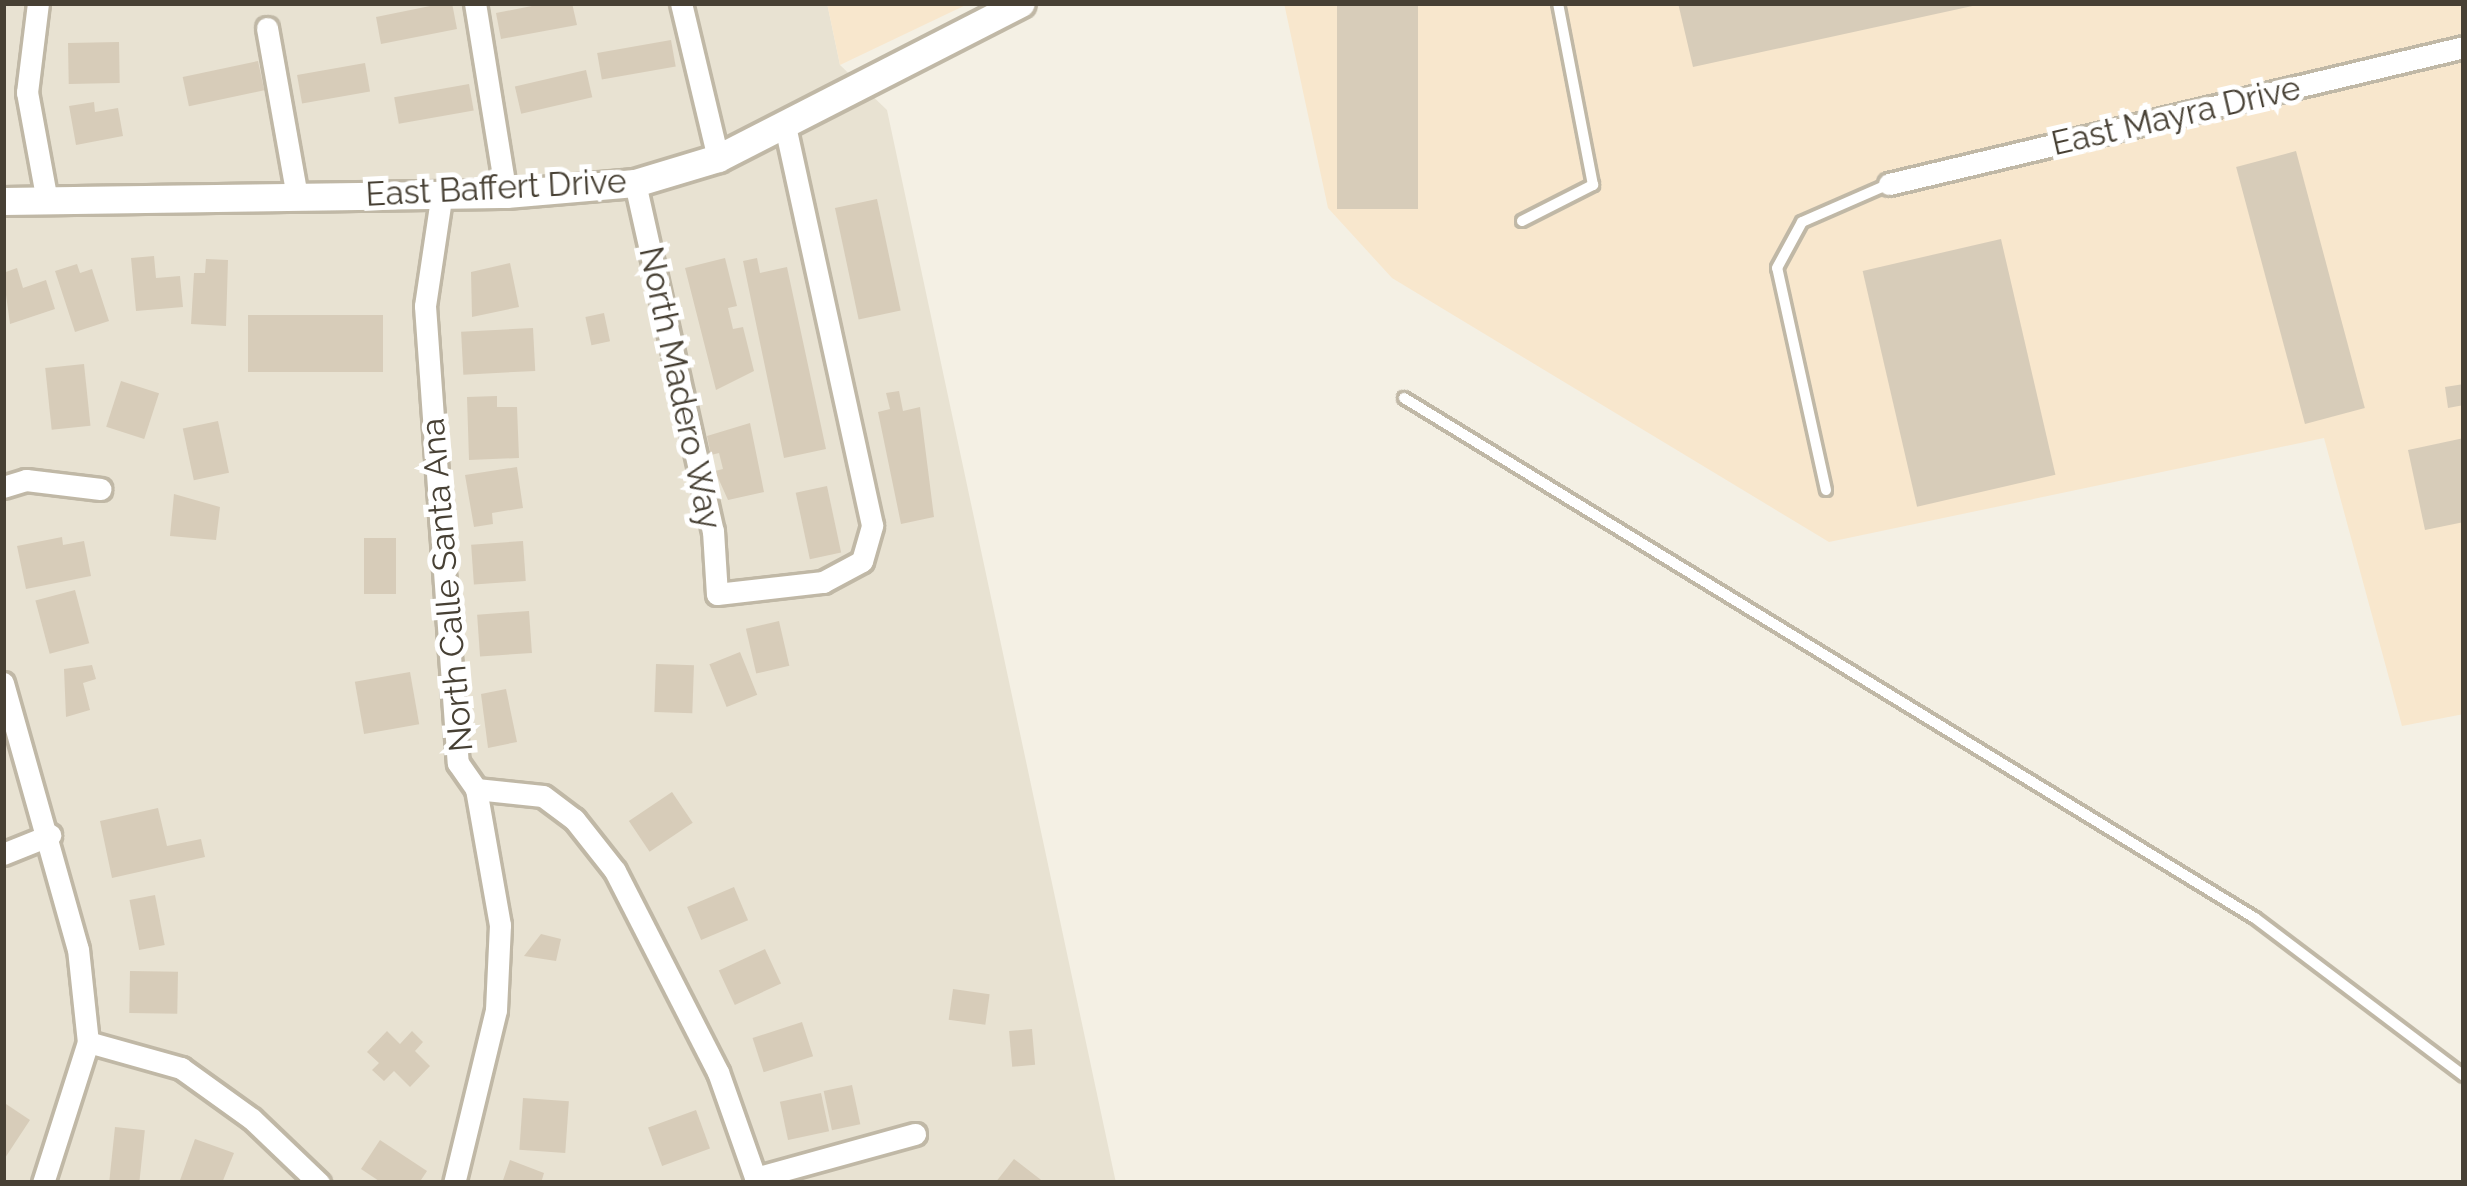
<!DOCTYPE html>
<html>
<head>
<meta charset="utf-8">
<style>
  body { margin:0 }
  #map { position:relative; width:2467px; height:1186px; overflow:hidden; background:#f4f0e4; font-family:Raleway,sans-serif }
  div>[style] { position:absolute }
  .residential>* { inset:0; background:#e8e2d2 }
  .commercial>* { inset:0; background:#f8e7cd }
  .building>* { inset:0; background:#d7ccb9; transform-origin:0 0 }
  .roads { filter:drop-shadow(3px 0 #c0b8a6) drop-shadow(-3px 0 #c0b8a6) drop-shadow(0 3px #c0b8a6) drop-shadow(0 -3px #c0b8a6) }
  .service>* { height:10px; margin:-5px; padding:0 5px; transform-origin:5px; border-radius:5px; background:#fff }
  .minor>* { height:21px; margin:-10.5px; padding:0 10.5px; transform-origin:10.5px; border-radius:10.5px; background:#fff }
  .tertiary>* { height:27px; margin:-13.5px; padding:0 13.5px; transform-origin:13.5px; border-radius:13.5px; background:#fff }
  span { translate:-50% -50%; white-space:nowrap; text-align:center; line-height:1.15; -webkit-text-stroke:10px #fff; paint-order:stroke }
  .street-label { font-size:33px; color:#474034 }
  .frame { position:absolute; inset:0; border:6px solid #474034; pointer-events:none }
</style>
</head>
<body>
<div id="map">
  <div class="residential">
    <i style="clip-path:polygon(3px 3px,827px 3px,840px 65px,887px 110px,1116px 1183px,3px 1183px)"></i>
  </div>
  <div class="commercial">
    <i style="clip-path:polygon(827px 3px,970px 3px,840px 65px)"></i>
    <i style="clip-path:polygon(1284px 3px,2464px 3px,2464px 714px,2402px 726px,2324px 438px,1829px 542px,1392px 278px,1328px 208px)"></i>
  </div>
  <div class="building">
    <i style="clip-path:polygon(445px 3px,452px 3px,457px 29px,381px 44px,376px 17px)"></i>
    <i style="clip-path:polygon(547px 3px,572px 3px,577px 25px,501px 39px,496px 13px)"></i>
    <i style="left:1337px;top:3px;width:81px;height:206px"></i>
    <i style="clip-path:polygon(1678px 3px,1977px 3px,1977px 5px,1693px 67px)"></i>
    <i style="left:671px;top:40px;width:27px;height:75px;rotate:80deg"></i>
    <i style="left:119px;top:42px;width:41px;height:51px;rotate:89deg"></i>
    <i style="left:258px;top:61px;width:30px;height:77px;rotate:78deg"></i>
    <i style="left:365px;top:63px;width:29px;height:69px;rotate:80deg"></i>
    <i style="left:586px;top:70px;width:28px;height:73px;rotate:77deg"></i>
    <i style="left:469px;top:84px;width:27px;height:76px;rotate:80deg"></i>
    <i style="clip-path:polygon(94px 102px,95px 112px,118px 108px,123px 136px,76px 145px,69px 106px)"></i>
    <i style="left:2296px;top:151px;width:266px;height:62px;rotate:75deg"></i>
    <i style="left:877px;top:199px;width:114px;height:43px;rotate:78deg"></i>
    <i style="left:2001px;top:239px;width:242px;height:142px;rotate:77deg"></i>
    <i style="clip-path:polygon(154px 256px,156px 278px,180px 276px,183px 307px,136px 311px,131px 258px)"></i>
    <i style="clip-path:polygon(725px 258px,737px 306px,728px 308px,733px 329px,743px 327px,754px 371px,716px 390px,685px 268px)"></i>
    <i style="clip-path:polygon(757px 258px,760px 273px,787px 267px,826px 449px,784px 458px,743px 261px)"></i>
    <i style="clip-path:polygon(206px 259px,228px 260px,226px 326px,191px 324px,194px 273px,205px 273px)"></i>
    <i style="clip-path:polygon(510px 263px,519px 307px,472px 317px,471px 272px)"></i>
    <i style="clip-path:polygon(77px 264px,80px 273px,92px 269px,109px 321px,75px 332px,55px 271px)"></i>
    <i style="clip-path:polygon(17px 268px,23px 288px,46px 280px,55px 309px,10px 324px,3px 273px)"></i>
    <i style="left:604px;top:313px;width:29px;height:19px;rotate:78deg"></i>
    <i style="left:383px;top:315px;width:57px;height:135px;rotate:90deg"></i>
    <i style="left:533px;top:328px;width:43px;height:72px;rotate:87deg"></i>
    <i style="left:84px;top:364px;width:62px;height:39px;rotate:84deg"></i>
    <i style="left:121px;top:381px;width:40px;height:48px;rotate:18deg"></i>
    <i style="clip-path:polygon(2464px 384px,2464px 405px,2448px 408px,2445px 387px)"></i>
    <i style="clip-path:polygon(899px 391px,903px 411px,920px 407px,934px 517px,901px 524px,878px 412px,890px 409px,886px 393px)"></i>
    <i style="clip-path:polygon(497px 396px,497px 407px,517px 407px,519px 458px,469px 460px,467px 397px)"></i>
    <i style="left:218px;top:421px;width:53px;height:36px;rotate:78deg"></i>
    <i style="clip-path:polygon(750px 423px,764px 492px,728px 500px,715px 471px,723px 469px,719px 453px,711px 455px,707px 436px)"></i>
    <i style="clip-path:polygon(2464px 438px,2464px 522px,2425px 530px,2408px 450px)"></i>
    <i style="clip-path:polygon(517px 467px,523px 508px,492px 513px,493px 524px,474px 527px,465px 475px)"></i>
    <i style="left:827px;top:486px;width:68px;height:32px;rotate:78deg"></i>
    <i style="clip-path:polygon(174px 494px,220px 507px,216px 540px,170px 536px)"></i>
    <i style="clip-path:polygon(62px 537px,63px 545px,84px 541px,91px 576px,26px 589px,17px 546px)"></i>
    <i style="left:396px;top:538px;width:56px;height:32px;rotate:90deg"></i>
    <i style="left:523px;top:541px;width:40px;height:52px;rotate:86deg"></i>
    <i style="left:75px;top:590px;width:55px;height:41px;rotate:75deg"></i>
    <i style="left:529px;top:611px;width:42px;height:52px;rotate:86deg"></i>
    <i style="left:779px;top:621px;width:46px;height:34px;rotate:77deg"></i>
    <i style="left:740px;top:652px;width:46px;height:33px;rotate:68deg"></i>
    <i style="left:656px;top:664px;width:38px;height:48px;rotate:2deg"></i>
    <i style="clip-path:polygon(92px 665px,96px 679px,83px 683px,90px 710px,66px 717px,64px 669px)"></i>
    <i style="left:410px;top:672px;width:53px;height:56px;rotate:80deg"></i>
    <i style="clip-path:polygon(506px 689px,517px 742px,488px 748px,481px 694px)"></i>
    <i style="left:672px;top:792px;width:37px;height:52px;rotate:56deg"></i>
    <i style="clip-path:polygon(158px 808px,167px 846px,201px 839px,205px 857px,112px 878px,100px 821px)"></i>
    <i style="left:734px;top:887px;width:36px;height:51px;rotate:67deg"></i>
    <i style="left:155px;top:895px;width:51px;height:26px;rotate:79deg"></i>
    <i style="clip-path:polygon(541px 934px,561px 939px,556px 961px,524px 956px)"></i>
    <i style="left:765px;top:949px;width:38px;height:51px;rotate:65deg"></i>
    <i style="left:130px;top:971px;width:48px;height:42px;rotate:1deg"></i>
    <i style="left:953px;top:989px;width:37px;height:31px;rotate:8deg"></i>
    <i style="left:802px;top:1022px;width:36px;height:52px;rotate:72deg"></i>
    <i style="left:1032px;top:1029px;width:36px;height:23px;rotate:85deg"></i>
    <i style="clip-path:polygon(387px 1031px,400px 1044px,412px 1031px,423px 1042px,415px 1051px,430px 1066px,410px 1087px,394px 1071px,384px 1081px,372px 1070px,379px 1063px,367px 1052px)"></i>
    <i style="left:852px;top:1085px;width:40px;height:29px;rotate:78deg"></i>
    <i style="left:821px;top:1093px;width:39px;height:42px;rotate:78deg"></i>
    <i style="left:523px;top:1098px;width:46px;height:52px;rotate:4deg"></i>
    <i style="clip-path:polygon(3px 1102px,30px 1120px,3px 1161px)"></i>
    <i style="left:696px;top:1110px;width:41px;height:51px;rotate:70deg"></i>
    <i style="left:115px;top:1127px;width:30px;height:56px;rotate:6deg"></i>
    <i style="clip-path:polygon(195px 1139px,234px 1153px,222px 1183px,179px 1183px)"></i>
    <i style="clip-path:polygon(380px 1140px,427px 1171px,419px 1183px,382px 1183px,361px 1169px)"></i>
    <i style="clip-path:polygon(1014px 1159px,1045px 1183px,995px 1183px)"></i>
    <i style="clip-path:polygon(510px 1160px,544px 1173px,541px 1183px,502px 1183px)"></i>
  </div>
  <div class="roads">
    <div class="service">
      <i style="left:1522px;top:221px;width:80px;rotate:-26.9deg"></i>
      <i style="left:1593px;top:185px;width:185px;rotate:-100.9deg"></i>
      <i style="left:1404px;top:398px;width:997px;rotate:31.43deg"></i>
      <i style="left:2255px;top:918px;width:262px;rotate:37.1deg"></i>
      <i style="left:1826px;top:490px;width:227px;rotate:-102.4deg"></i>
      <i style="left:1777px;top:268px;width:52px;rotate:-61.5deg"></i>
      <i style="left:1802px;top:222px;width:95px;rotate:-23.6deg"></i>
    </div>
    <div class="minor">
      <i style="left:38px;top:3px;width:90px;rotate:97deg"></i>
      <i style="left:27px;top:92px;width:106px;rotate:79.6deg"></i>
      <i style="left:475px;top:3px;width:193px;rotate:80.8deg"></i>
      <i style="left:681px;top:3px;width:159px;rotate:76.6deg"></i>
      <i style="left:267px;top:28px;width:171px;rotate:79.9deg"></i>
      <i style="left:635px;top:183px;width:357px;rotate:77.4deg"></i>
      <i style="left:713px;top:531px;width:63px;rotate:86.4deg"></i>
      <i style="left:717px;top:594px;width:107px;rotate:-6.5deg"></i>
      <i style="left:823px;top:582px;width:44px;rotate:-28.3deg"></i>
      <i style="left:862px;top:561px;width:37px;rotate:-74deg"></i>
      <i style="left:872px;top:525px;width:408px;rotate:-102.3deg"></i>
      <i style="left:1889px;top:184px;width:591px;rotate:-13.4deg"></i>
      <i style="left:442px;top:192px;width:115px;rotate:98.5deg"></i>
      <i style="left:425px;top:306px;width:458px;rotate:85.9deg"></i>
      <i style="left:458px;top:763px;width:32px;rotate:55deg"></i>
      <i style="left:476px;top:789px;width:138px;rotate:80deg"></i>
      <i style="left:500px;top:925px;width:85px;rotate:92.7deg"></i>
      <i style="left:496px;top:1010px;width:178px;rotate:103.6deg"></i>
      <i style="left:3px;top:487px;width:24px;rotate:-17deg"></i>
      <i style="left:26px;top:480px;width:75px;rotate:6.9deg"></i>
      <i style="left:3px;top:683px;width:276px;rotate:74.3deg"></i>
      <i style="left:78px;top:949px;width:94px;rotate:83.9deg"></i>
      <i style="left:88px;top:1042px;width:148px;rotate:107.7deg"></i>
      <i style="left:476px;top:789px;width:67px;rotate:6deg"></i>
      <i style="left:543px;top:796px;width:39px;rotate:37deg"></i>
      <i style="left:574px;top:819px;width:66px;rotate:51.7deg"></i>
      <i style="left:615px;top:871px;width:226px;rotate:62.9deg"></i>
      <i style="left:718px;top:1072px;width:118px;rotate:70.6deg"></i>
      <i style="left:3px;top:854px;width:51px;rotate:-22deg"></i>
      <i style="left:88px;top:1042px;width:97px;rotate:15.6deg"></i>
      <i style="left:181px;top:1068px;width:87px;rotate:35.7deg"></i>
      <i style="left:252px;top:1119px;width:93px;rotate:43.7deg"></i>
      <i style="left:755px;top:1178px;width:166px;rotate:-15.4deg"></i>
    </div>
    <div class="tertiary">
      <i style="left:3px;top:201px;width:503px;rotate:-0.8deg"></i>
      <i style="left:506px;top:194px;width:129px;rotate:-4.9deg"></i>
      <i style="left:635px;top:183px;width:87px;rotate:-16.8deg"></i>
      <i style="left:718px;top:158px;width:340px;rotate:-27.1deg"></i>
    </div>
  </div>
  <div class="street-label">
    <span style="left:2176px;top:116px;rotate:-13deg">East Mayra Drive</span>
    <span style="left:496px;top:188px;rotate:-3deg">East Baffert Drive</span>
    <span style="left:680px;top:388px;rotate:78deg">North Madero Way</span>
    <span style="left:447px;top:585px;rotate:-95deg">North Calle Santa Ana</span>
  </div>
  <div class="frame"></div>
</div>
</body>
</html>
